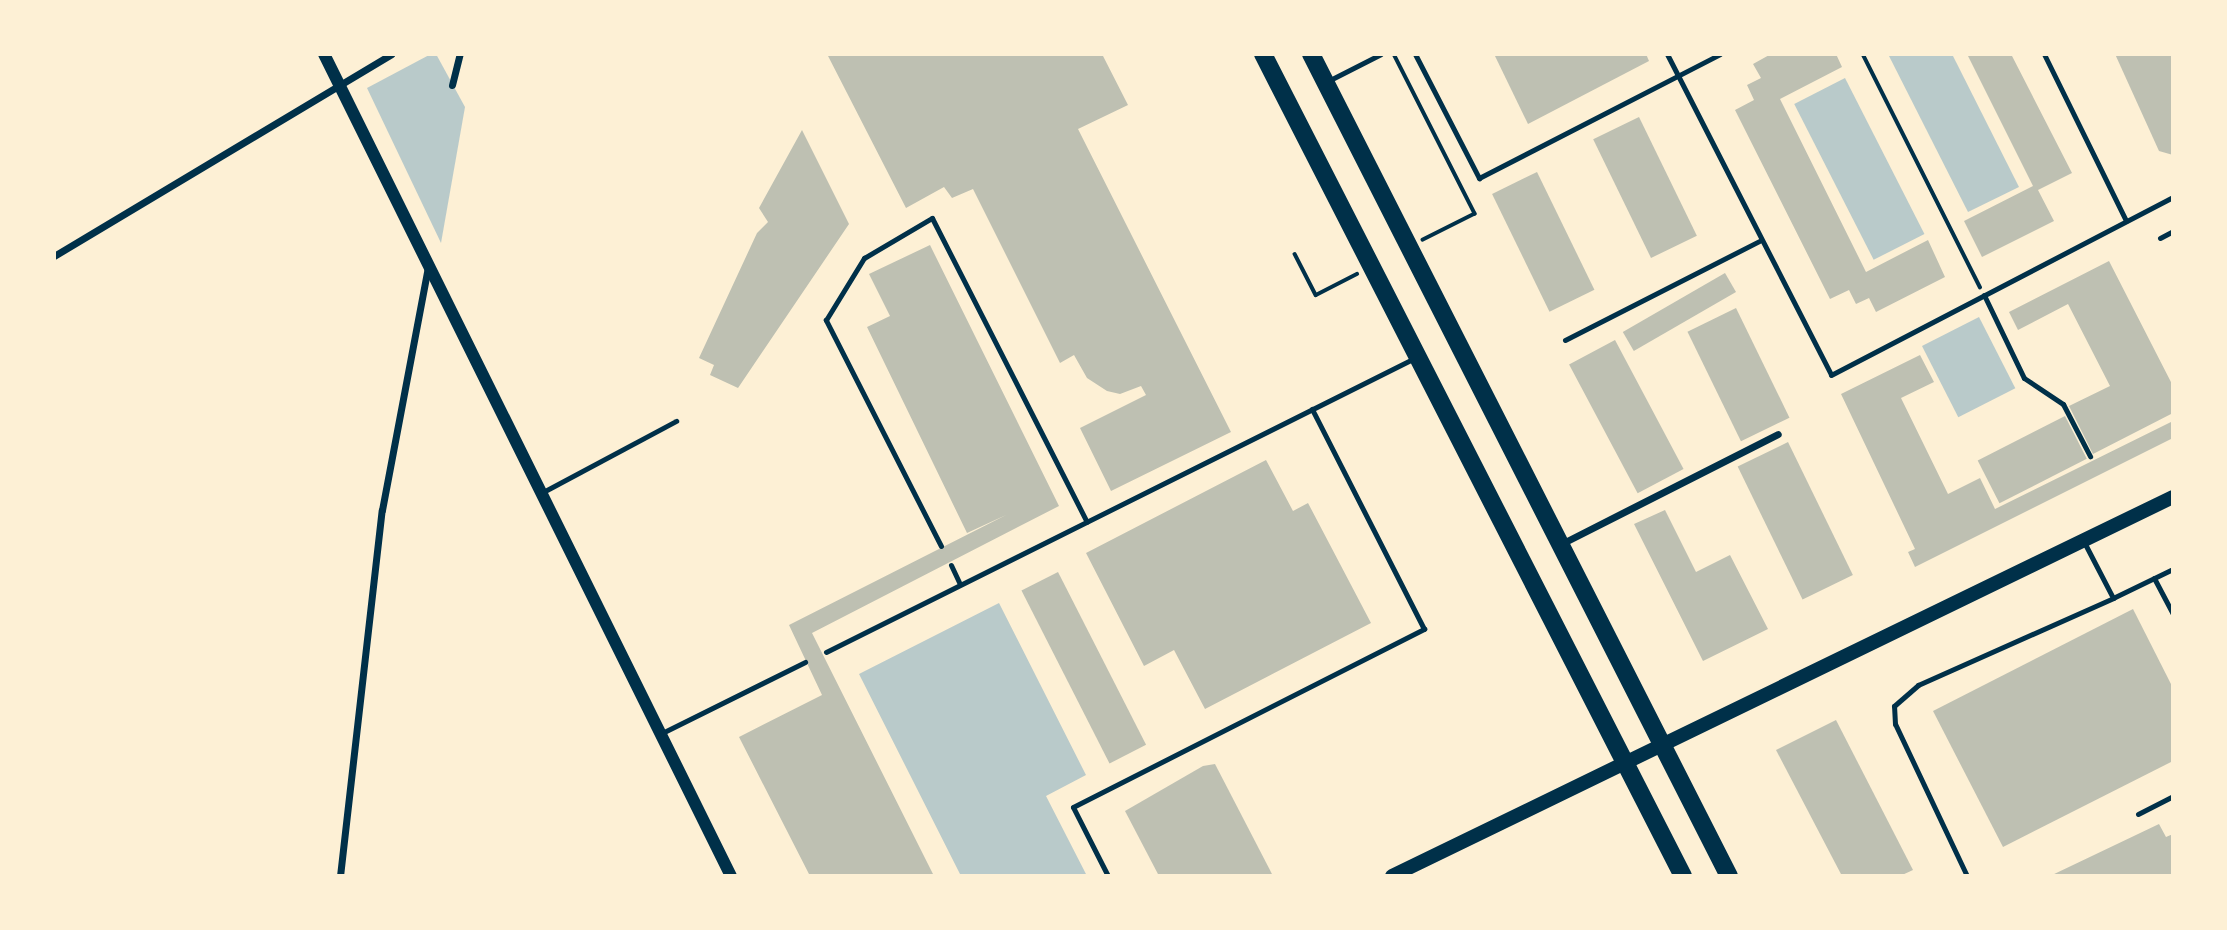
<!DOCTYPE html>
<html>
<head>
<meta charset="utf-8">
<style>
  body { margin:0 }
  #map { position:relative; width:2227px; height:930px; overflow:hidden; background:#fdf0d5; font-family:"Fira Sans",sans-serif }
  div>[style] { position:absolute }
  .green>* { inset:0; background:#b9caca; transform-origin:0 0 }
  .building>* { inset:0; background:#bec0b2; transform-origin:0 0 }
  .path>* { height:3.5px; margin:-1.75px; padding:0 1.75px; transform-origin:1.75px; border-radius:1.75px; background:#003049 }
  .service>* { height:5px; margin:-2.5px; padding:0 2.5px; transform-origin:2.5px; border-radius:2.5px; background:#003049 }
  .minor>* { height:7px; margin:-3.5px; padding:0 3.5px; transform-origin:3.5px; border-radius:3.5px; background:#003049 }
  .tertiary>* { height:12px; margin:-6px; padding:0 6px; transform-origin:6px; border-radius:6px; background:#003049 }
  .secondary>* { height:14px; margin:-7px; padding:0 7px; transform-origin:7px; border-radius:7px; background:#003049 }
  .trunk>* { height:18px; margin:-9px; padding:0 9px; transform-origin:9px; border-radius:9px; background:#003049 }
  span { translate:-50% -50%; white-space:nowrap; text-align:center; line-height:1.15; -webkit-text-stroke:5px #fdf0d5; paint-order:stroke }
  .frame { position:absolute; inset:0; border:56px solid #fdf0d5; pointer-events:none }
</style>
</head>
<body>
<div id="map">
  <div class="green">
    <i style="clip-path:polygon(431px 54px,436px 54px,465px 107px,441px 243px,367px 88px)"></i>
    <i style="clip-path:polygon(1893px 54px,1952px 54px,2019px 187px,1968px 212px,1889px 56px)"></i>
    <i style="left:1845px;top:78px;width:175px;height:57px;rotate:63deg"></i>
    <i style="left:1979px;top:317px;width:80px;height:64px;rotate:63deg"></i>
    <i style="clip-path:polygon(999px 603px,1086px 775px,1046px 796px,1087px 876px,961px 876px,859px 674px)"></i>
  </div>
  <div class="building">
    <i style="clip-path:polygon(827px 54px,1102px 54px,1128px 105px,1078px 129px,1231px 432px,1111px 491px,1080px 428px,1146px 395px,1141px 386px,1120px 394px,1107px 391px,1087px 378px,1074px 355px,1060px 363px,973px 189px,952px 198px,944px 187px,906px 208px)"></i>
    <i style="clip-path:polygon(1494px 54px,1646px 54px,1649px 61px,1528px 124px)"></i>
    <i style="clip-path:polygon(1771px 54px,1836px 54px,1842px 67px,1780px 99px,1866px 272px,1928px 240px,1945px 277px,1876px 312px,1869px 298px,1856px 304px,1849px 290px,1830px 299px,1735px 110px,1754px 100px,1747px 85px,1761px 78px,1753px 64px)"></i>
    <i style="clip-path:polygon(1967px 54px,2011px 54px,2072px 173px,2038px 190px,2054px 221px,1982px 257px,1964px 221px,2033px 186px)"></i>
    <i style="clip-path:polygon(2115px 54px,2173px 54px,2173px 155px,2159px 151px)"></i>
    <i style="left:1639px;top:117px;width:132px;height:51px;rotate:64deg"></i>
    <i style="clip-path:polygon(802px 130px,849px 224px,738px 388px,710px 375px,714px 365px,699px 358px,757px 233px,768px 222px,759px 208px)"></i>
    <i style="left:1537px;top:172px;width:131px;height:50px;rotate:64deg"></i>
    <i style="clip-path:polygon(930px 245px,1059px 506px,812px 633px,934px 876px,810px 876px,739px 737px,822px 695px,789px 625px,1006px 515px,967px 533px,867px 327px,890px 316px,869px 274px)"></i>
    <i style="clip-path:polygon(2109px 261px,2173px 386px,2173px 413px,2093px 454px,2069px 406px,2110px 386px,2068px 304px,2018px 330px,2009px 312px)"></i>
    <i style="left:1725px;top:273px;width:22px;height:118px;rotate:60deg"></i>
    <i style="left:1736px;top:308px;width:122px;height:54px;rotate:64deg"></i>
    <i style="left:1615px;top:340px;width:146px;height:52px;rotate:62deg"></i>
    <i style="clip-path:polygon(1920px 355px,1934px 382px,1901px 398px,1948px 494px,1980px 478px,1995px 509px,2173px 421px,2173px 438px,1915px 567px,1908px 552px,1915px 549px,1841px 394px)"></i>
    <i style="left:2065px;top:416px;width:48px;height:98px;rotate:63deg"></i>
    <i style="left:1788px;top:442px;width:148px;height:56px;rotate:64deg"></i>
    <i style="clip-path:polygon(1266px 460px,1293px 511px,1308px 503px,1371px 623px,1205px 709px,1174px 650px,1144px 666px,1086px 553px)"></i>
    <i style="clip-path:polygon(1665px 510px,1696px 572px,1730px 555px,1768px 629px,1703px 661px,1634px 524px)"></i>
    <i style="left:1058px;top:572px;width:194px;height:41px;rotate:63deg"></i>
    <i style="clip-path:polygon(2133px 609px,2173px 688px,2173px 761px,2003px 847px,1933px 711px)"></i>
    <i style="clip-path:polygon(1836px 720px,1913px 870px,1900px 876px,1842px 876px,1776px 750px)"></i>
    <i style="clip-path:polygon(1215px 764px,1273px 876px,1159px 876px,1125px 811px,1203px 766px)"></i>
    <i style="clip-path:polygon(2159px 824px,2166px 837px,2173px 834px,2173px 876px,2050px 876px)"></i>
  </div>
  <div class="path">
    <i style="left:1394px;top:54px;width:179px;rotate:63.1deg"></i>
    <i style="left:1475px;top:214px;width:58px;rotate:153.4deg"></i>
    <i style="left:1863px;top:54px;width:261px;rotate:63.3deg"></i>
    <i style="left:1295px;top:254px;width:46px;rotate:62.9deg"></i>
    <i style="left:1316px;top:295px;width:46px;rotate:-27.1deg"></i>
  </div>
  <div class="service">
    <i style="left:1415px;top:54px;width:140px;rotate:62.7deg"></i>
    <i style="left:1479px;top:178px;width:271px;rotate:-27.2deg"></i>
    <i style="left:1667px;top:54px;width:360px;rotate:62.9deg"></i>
    <i style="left:1831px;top:375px;width:386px;rotate:-27.5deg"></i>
    <i style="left:2044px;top:54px;width:186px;rotate:63.8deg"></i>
    <i style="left:1328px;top:81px;width:59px;rotate:-27deg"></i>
    <i style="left:2160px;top:238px;width:15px;rotate:-28deg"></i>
    <i style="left:1984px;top:295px;width:92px;rotate:64.3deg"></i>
    <i style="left:2024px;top:378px;width:47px;rotate:33.7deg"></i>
    <i style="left:2063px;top:404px;width:59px;rotate:62.6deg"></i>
    <i style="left:1565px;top:340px;width:220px;rotate:-27deg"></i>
    <i style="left:543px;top:492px;width:151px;rotate:-28.1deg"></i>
    <i style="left:2084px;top:542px;width:63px;rotate:62.6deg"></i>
    <i style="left:2113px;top:598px;width:67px;rotate:-25.8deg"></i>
    <i style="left:941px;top:546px;width:254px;rotate:-117deg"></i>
    <i style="left:826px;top:320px;width:73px;rotate:-58.5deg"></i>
    <i style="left:864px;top:258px;width:79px;rotate:-30.5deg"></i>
    <i style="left:932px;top:218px;width:341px;rotate:63deg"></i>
    <i style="left:951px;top:565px;width:21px;rotate:65deg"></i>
    <i style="left:2154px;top:578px;width:41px;rotate:62.2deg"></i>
    <i style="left:826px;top:652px;width:658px;rotate:-26.53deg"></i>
    <i style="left:660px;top:734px;width:162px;rotate:-26.4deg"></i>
    <i style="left:2138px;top:814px;width:39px;rotate:-27deg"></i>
    <i style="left:1108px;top:876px;width:77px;rotate:-116.9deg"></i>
    <i style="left:1073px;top:807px;width:394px;rotate:-26.9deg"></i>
    <i style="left:1424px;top:629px;width:247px;rotate:-117deg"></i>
    <i style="left:1967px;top:876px;width:168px;rotate:-115.3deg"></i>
    <i style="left:1895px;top:724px;width:18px;rotate:-93deg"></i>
    <i style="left:1894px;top:706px;width:32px;rotate:-41deg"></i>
    <i style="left:1918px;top:685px;width:214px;rotate:-24deg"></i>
  </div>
  <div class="minor">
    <i style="left:452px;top:85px;width:32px;rotate:-76deg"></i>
    <i style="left:54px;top:256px;width:393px;rotate:-30.9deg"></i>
    <i style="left:1561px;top:544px;width:243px;rotate:-26.9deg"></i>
    <i style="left:340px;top:876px;width:368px;rotate:-83.5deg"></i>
    <i style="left:382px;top:510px;width:247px;rotate:-79.3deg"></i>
  </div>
  <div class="tertiary">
    <i style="left:324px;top:54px;width:917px;rotate:63.66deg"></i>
  </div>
  <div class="secondary">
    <i style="left:1392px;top:876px;width:868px;rotate:-25.89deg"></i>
  </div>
  <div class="trunk">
    <i style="left:1263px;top:54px;width:923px;rotate:62.94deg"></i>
    <i style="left:1311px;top:54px;width:922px;rotate:63.05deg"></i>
  </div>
  <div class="frame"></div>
</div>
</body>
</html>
